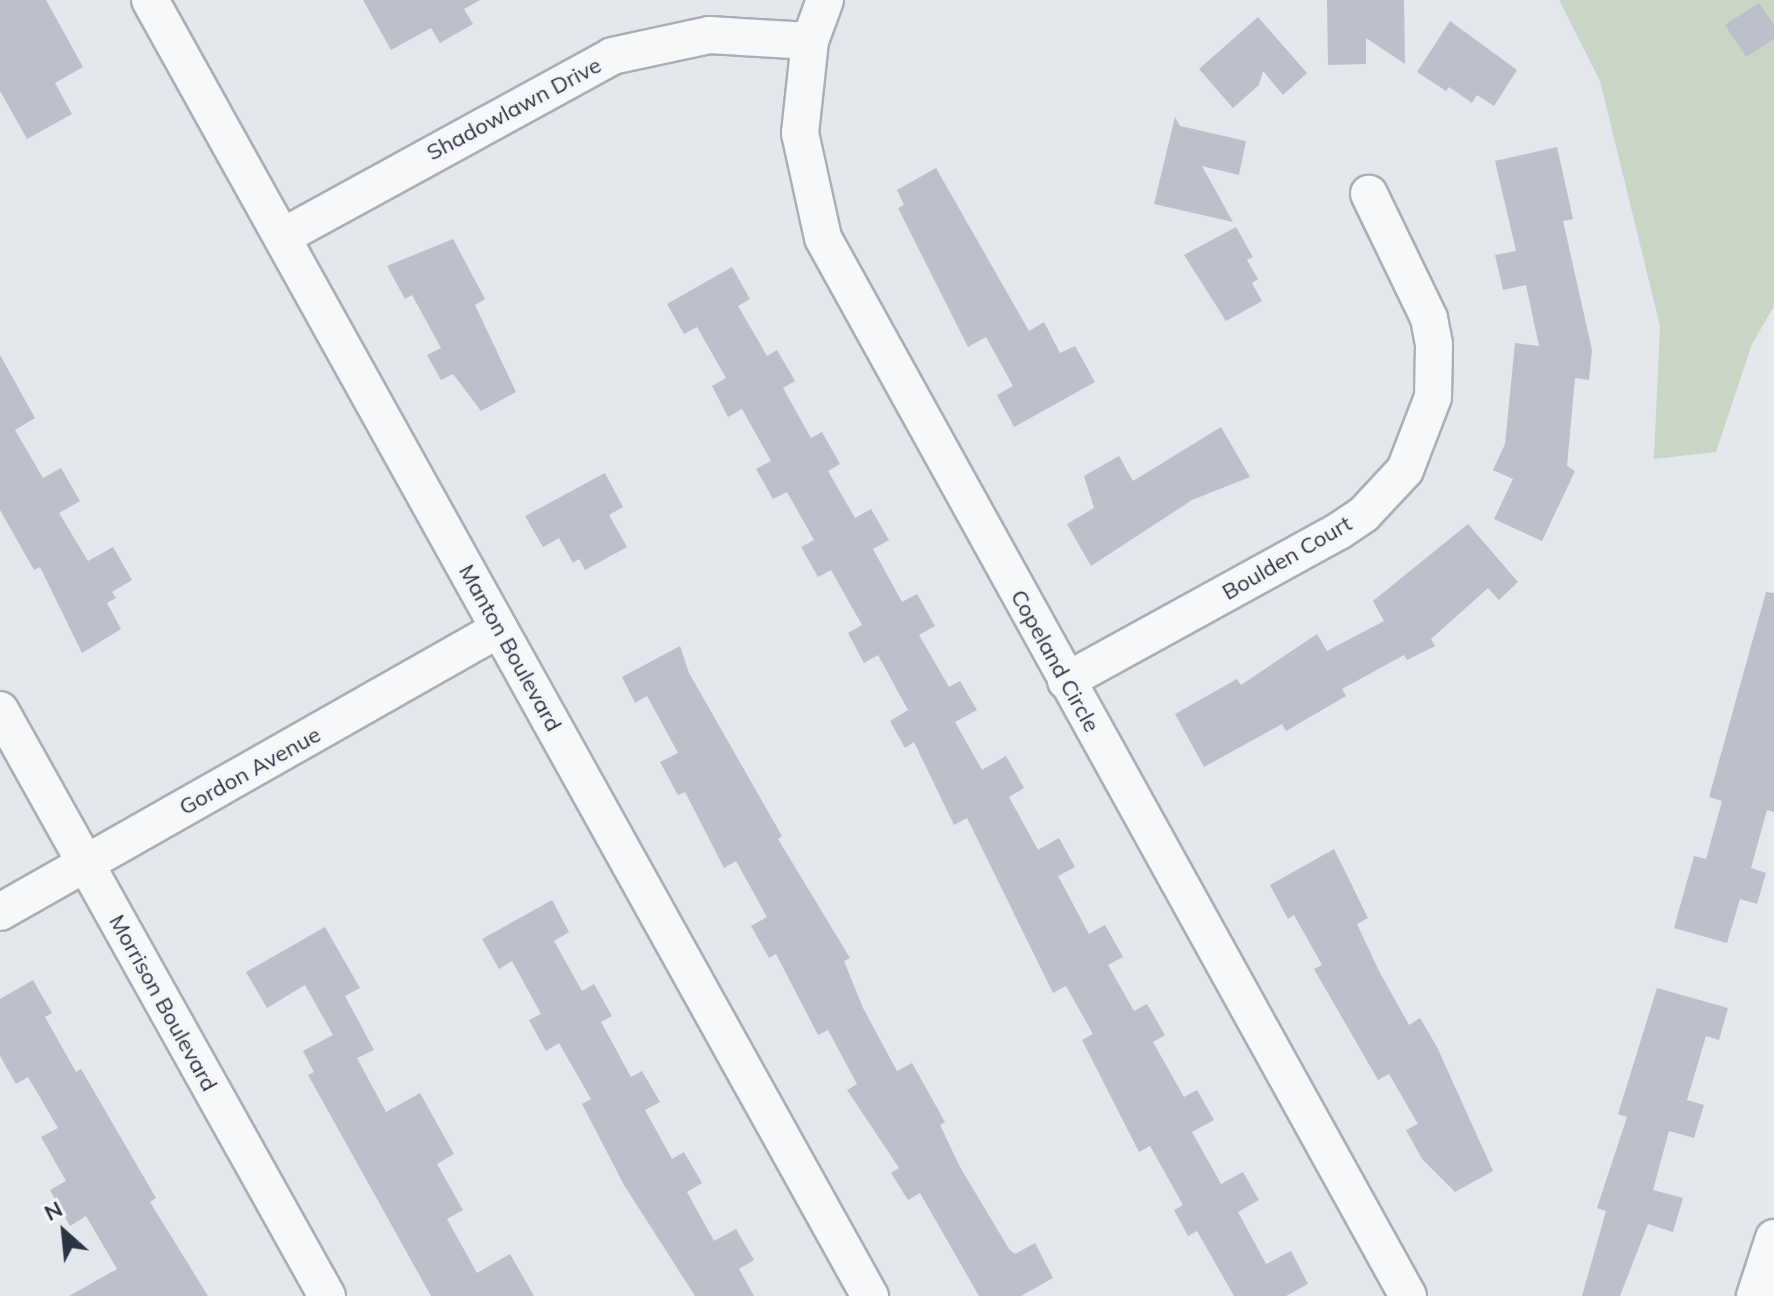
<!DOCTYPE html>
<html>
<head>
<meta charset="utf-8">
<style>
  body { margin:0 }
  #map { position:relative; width:1774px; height:1296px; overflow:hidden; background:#e4e7ec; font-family:Mulish,sans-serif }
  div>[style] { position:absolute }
  .green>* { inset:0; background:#c9d6c5 }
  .building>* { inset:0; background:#bbc0ca }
  .roads { filter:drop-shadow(2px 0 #a9aeb7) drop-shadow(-2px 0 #a9aeb7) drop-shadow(0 2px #a9aeb7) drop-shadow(0 -2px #a9aeb7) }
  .minor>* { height:36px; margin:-18px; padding:0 18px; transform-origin:18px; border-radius:18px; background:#f7f8fa }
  span { translate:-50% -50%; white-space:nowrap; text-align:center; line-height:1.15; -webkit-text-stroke:6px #f4f6f9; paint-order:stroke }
  .street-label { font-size:22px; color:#2b3445 }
  .north { position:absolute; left:24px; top:1192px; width:80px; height:80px; -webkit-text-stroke:6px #f4f6f9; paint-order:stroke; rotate:333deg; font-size:22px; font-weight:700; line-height:32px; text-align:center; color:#2b3445 }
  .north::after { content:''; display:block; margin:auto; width:28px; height:36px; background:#2b3445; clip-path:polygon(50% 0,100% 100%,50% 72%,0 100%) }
</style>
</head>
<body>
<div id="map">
  <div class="green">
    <i style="clip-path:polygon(1559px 0,1774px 0,1774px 306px,1752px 344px,1716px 452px,1654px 459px,1660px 326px,1600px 81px)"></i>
  </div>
  <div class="building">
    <i style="clip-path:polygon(0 0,46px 0,83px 67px,55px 83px,72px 114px,27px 139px,0 91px)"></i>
    <i style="clip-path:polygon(363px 0,480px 0,464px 9px,473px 24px,440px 43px,431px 28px,391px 50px)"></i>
    <i style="clip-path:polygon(1327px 0,1404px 0,1405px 64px,1366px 38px,1366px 64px,1328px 65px)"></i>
    <i style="clip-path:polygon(1759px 3px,1774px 25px,1774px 39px,1746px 57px,1725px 25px)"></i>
    <i style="clip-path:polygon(1258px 17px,1307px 73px,1283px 95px,1263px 71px,1259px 85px,1233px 108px,1199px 69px)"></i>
    <i style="clip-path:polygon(1450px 21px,1517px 70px,1494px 106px,1477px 95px,1472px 103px,1449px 87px,1446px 91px,1417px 72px)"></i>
    <i style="clip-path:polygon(1175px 117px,1180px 126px,1246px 141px,1239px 175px,1202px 166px,1233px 222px,1154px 204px)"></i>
    <i style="clip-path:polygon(1557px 147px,1573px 219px,1563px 221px,1592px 350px,1589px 380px,1575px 378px,1567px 466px,1575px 471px,1542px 541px,1494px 519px,1513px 479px,1493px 470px,1505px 444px,1515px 343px,1539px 346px,1526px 285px,1503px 290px,1495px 255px,1516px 251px,1495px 161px)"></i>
    <i style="clip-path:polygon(936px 168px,1029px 331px,1044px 322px,1060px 353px,1075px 346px,1095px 382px,1014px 427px,997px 395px,1013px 386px,986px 337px,968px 347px,898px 208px,904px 205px,897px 190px)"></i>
    <i style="clip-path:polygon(1236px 227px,1253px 257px,1247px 260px,1258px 279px,1252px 283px,1262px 301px,1226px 321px,1184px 255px)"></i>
    <i style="clip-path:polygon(453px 239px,485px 299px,475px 305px,516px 392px,481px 411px,453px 374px,441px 380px,427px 355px,441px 348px,412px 295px,405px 299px,387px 266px)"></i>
    <i style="clip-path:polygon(732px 267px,750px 299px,738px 306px,767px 356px,777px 350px,795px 381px,783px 388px,811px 438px,822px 432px,840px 464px,828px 471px,855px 518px,871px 509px,889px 540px,873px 549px,902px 602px,917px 594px,935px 626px,919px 635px,949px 687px,960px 681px,977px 710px,955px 722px,982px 770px,1006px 756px,1024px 788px,1009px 797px,1038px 850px,1059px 838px,1075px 867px,1058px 876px,1089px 934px,1105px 925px,1123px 957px,1108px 965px,1134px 1011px,1147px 1004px,1165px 1035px,1153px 1042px,1184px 1097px,1197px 1090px,1214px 1120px,1192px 1132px,1221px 1184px,1243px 1172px,1259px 1200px,1238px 1212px,1266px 1264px,1291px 1251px,1308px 1284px,1286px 1296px,1234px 1296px,1197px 1231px,1188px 1236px,1174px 1210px,1183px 1205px,1150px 1146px,1139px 1152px,1082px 1040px,1093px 1034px,1066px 986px,1053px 993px,967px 818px,954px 825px,914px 742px,905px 748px,890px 721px,908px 710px,878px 655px,864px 663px,848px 633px,862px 625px,831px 570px,818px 577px,801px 547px,814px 540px,787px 492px,773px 499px,756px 469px,771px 461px,742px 409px,728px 417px,712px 386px,726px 378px,697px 327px,684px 334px,667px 304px)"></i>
    <i style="clip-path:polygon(0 355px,35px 418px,15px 430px,43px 478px,61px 468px,80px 501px,59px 513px,88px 561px,113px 547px,132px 580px,112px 592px,116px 598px,107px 603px,121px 629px,82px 653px,40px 567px,34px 570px,0 510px)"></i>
    <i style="clip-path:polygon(1221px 427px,1250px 477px,1192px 500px,1091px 566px,1067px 524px,1094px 508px,1084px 476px,1119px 456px,1133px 481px)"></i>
    <i style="clip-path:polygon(605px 473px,623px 507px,609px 515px,627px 547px,585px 570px,579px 559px,573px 563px,559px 538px,543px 547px,525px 516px)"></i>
    <i style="clip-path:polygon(1468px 524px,1518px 582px,1499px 600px,1488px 588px,1431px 639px,1435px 646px,1407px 660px,1404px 655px,1342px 689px,1346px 696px,1286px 731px,1282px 724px,1204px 767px,1175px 714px,1237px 679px,1241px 685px,1317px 634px,1327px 651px,1384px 621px,1373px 601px)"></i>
    <i style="clip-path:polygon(1766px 592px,1774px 593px,1774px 812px,1767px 810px,1751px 868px,1766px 873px,1757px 904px,1740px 899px,1727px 943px,1674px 928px,1694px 856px,1706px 859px,1722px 801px,1709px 797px)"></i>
    <i style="clip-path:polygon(680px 646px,689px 673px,782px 836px,778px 839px,850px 958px,844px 961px,863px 1008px,897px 1071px,912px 1063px,945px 1122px,940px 1125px,960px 1167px,1009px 1249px,1015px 1254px,1035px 1243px,1053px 1278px,1021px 1296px,979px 1296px,920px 1193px,908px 1200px,891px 1173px,899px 1168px,847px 1090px,857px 1084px,828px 1030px,818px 1035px,776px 954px,769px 958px,751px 926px,767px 917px,736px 861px,724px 868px,685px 792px,678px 795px,660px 762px,678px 753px,647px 696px,635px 703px,622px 677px)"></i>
    <i style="clip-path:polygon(1334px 849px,1368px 918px,1357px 924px,1379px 971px,1409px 1025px,1420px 1018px,1437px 1047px,1493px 1171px,1455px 1192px,1422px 1159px,1406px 1130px,1418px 1124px,1389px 1074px,1378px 1080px,1314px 969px,1322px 965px,1294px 915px,1288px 919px,1270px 885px)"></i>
    <i style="clip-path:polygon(552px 900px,569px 932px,554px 941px,582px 991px,594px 984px,612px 1016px,601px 1022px,631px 1077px,642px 1071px,660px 1102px,645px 1110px,672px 1159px,684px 1152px,702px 1183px,687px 1192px,714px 1241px,736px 1229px,754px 1260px,739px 1269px,754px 1296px,695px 1296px,624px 1185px,582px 1104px,591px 1099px,559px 1043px,546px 1051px,529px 1020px,541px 1014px,512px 961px,499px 969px,482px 939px)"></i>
    <i style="clip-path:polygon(325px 927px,360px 988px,345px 996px,374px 1050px,357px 1058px,386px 1112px,420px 1093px,454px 1154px,437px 1164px,463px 1210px,447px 1219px,477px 1273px,510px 1254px,534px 1296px,431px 1296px,308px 1075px,314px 1072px,303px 1051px,333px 1035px,305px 985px,267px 1008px,246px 972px)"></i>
    <i style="clip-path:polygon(33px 980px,52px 1013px,45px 1017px,76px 1072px,81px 1069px,156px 1198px,150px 1202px,208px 1296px,69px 1296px,117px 1269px,86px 1216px,70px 1226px,50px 1190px,66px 1181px,41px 1137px,58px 1128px,28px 1077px,16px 1084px,0 1056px,0 999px)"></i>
    <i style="clip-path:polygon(1657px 988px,1728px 1008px,1719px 1040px,1706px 1036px,1687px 1100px,1704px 1105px,1694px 1138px,1669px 1131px,1653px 1190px,1683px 1198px,1673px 1232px,1648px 1224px,1620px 1296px,1582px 1296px,1606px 1211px,1597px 1208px,1627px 1117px,1618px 1114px)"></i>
  </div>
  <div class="roads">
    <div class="minor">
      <i style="left:150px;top:0;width:1483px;rotate:60.95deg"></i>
      <i style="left:825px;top:0;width:44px;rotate:110.1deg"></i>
      <i style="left:810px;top:41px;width:93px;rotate:96.2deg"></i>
      <i style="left:800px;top:133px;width:107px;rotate:77.6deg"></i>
      <i style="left:823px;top:238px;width:1209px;rotate:61.06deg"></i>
      <i style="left:282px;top:237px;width:376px;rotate:-28.7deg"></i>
      <i style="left:612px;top:56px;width:99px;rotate:-12.2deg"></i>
      <i style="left:709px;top:35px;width:101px;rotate:3.4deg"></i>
      <i style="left:1066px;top:681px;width:311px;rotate:-28.8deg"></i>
      <i style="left:1339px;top:531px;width:30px;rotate:-34deg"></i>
      <i style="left:1364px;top:514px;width:60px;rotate:-47deg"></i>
      <i style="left:1405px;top:470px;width:78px;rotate:-69deg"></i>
      <i style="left:1433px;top:397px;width:53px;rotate:-88.9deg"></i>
      <i style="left:1434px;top:344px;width:26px;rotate:-101deg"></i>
      <i style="left:1429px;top:318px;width:138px;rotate:-115.8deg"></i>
      <i style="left:0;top:710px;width:671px;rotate:60.84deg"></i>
      <i style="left:0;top:912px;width:574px;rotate:-29.56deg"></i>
      <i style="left:1755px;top:1296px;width:61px;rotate:-71.9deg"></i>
    </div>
  </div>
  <div class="street-label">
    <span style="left:514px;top:109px;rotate:-28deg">Shadowlawn Drive</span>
    <span style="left:1287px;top:558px;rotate:-30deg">Boulden Court</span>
    <span style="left:510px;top:648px;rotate:61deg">Manton Boulevard</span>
    <span style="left:1055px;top:661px;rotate:61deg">Copeland Circle</span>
    <span style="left:250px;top:771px;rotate:-29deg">Gordon Avenue</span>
    <span style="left:163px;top:1003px;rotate:61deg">Morrison Boulevard</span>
  </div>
  <div class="north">N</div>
</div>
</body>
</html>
